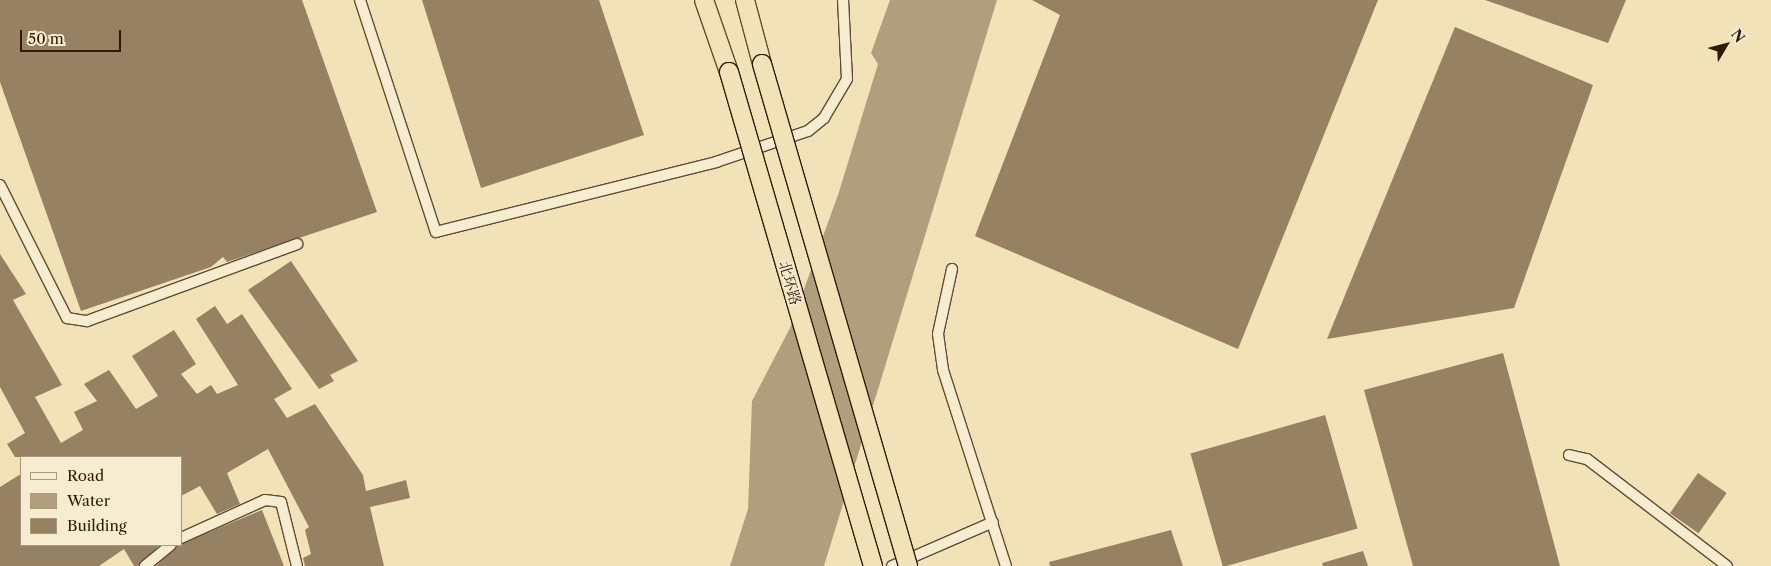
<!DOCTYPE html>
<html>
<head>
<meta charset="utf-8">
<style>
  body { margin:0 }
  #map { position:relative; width:1771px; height:566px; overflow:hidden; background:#f1e2b7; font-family:"Libre Caslon Text","Noto Serif SC",serif }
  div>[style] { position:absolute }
  .water>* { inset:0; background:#b09e7c }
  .building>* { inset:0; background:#968263; transform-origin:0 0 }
  .roads { filter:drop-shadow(1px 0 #624b34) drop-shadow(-1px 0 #624b34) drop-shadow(0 1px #624b34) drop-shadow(0 -1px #624b34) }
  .minor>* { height:10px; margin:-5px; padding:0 5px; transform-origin:5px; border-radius:5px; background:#f6ecd0 }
  .trunk>* { height:18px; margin:-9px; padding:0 9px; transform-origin:9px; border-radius:9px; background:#f1e2b7 }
  .bridges { filter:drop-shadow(1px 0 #331909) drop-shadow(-1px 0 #331909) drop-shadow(0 1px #331909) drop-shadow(0 -1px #331909) }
  .trunk-bridge>* { height:18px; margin:-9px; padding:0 9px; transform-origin:9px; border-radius:9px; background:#f1e2b7 }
  span { translate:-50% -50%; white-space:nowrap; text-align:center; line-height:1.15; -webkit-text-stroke:4px #f6ecd0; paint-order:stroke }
  .street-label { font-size:15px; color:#331909 }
  .legend { position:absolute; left:20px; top:456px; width:162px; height:90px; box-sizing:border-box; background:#f6ecd0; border:1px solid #a89880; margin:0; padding:6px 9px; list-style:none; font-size:15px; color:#331909 }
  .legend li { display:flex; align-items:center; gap:10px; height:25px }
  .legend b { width:25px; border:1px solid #a89880 }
  .north { position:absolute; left:1701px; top:20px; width:50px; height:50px; -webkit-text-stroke:4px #f6ecd0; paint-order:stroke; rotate:53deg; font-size:14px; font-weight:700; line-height:20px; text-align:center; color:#331909 }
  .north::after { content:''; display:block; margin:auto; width:18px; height:22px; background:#331909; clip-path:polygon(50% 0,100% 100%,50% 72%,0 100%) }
  .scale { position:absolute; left:20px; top:30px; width:101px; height:22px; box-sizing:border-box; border:2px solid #331909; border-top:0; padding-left:6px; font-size:15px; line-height:18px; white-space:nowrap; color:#331909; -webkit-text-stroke:4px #f6ecd0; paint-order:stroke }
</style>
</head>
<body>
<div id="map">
  <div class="water">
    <i style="clip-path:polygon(890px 0,997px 0,824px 566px,730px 566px,748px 509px,752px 401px,790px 328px,839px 192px,878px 64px,871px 53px)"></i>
  </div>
  <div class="building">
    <i style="clip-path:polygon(0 0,302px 0,377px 212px,227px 262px,223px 257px,211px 267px,81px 311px,0 82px)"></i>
    <i style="clip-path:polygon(422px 0,599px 0,644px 135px,481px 188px)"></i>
    <i style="clip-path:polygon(1032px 0,1378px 0,1238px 349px,975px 236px,1060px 15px)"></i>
    <i style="clip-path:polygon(1485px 0,1626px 0,1608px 43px)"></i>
    <i style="clip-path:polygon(1455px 27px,1593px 85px,1514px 308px,1327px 339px)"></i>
    <i style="clip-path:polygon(0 254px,26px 294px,13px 300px,62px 385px,35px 397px,61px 443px,83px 430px,74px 412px,97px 401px,84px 384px,109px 370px,136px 409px,158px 396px,132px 356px,174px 330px,196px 364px,181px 374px,197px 394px,211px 385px,217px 394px,238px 385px,196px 319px,215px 306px,227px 324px,242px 314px,292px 389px,274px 399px,287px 418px,315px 404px,363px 475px,366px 491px,406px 480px,410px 498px,370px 507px,384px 566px,305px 566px,303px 558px,311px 554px,305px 530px,309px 527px,268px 449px,227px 473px,240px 504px,217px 514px,200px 486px,181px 496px,181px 457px,15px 457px,7px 444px,25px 433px,0 387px)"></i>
    <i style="clip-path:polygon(291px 261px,358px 361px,330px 375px,334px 381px,319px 389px,248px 290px)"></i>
    <i style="clip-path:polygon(1503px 353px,1560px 566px,1413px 566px,1364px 390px)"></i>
    <i style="left:1325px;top:415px;width:118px;height:140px;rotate:74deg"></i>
    <i style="left:1698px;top:473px;width:35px;height:49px;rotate:35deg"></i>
    <i style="clip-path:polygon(21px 474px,21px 545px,160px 545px,138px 566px,134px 566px,124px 549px,99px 566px,0 566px,0 487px)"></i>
    <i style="clip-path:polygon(262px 510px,284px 566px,156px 566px,178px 545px)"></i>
    <i style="clip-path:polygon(1171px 530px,1183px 566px,1050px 566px,1049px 562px)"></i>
    <i style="clip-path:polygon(1363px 551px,1368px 566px,1323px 566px,1322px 563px)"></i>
  </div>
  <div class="roads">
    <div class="minor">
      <i style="left:360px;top:0;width:244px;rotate:71.9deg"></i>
      <i style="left:436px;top:232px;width:289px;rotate:-14deg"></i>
      <i style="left:716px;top:162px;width:97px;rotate:-18.6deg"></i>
      <i style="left:808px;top:131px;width:21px;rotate:-39deg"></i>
      <i style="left:824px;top:118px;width:45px;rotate:-59.5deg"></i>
      <i style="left:847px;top:79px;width:79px;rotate:-92.9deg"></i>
      <i style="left:0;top:185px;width:149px;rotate:63.3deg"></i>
      <i style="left:67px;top:318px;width:20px;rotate:9deg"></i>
      <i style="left:87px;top:321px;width:224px;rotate:-20.1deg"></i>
      <i style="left:952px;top:269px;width:66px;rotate:102.2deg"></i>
      <i style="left:938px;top:334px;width:36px;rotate:82deg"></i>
      <i style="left:943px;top:370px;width:206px;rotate:72.2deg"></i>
      <i style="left:1569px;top:455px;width:18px;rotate:13deg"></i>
      <i style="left:1587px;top:459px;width:176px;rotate:37.4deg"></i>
      <i style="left:181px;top:538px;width:92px;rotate:-24.3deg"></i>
      <i style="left:265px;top:500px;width:16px;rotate:7deg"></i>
      <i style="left:281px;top:502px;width:66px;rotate:76deg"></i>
      <i style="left:145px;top:566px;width:33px;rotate:-39deg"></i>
      <i style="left:892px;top:566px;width:110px;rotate:-23.5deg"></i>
    </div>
    <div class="trunk">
      <i style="left:704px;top:0;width:76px;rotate:70.9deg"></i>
      <i style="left:745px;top:0;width:66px;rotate:75.1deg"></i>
    </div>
  </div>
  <div class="bridges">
    <div class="trunk-bridge">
      <i style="left:762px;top:64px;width:523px;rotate:73.78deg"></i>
      <i style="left:729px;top:72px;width:515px;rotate:73.75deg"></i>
    </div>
  </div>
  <div class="street-label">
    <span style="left:790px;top:283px;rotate:74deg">北环路</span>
  </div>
  <ul class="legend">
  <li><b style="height:6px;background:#f6ecd0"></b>Road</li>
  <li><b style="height:14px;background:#b09e7c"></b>Water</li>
  <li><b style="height:14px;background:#968263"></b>Building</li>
  </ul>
  <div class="north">N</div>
  <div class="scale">50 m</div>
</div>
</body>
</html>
